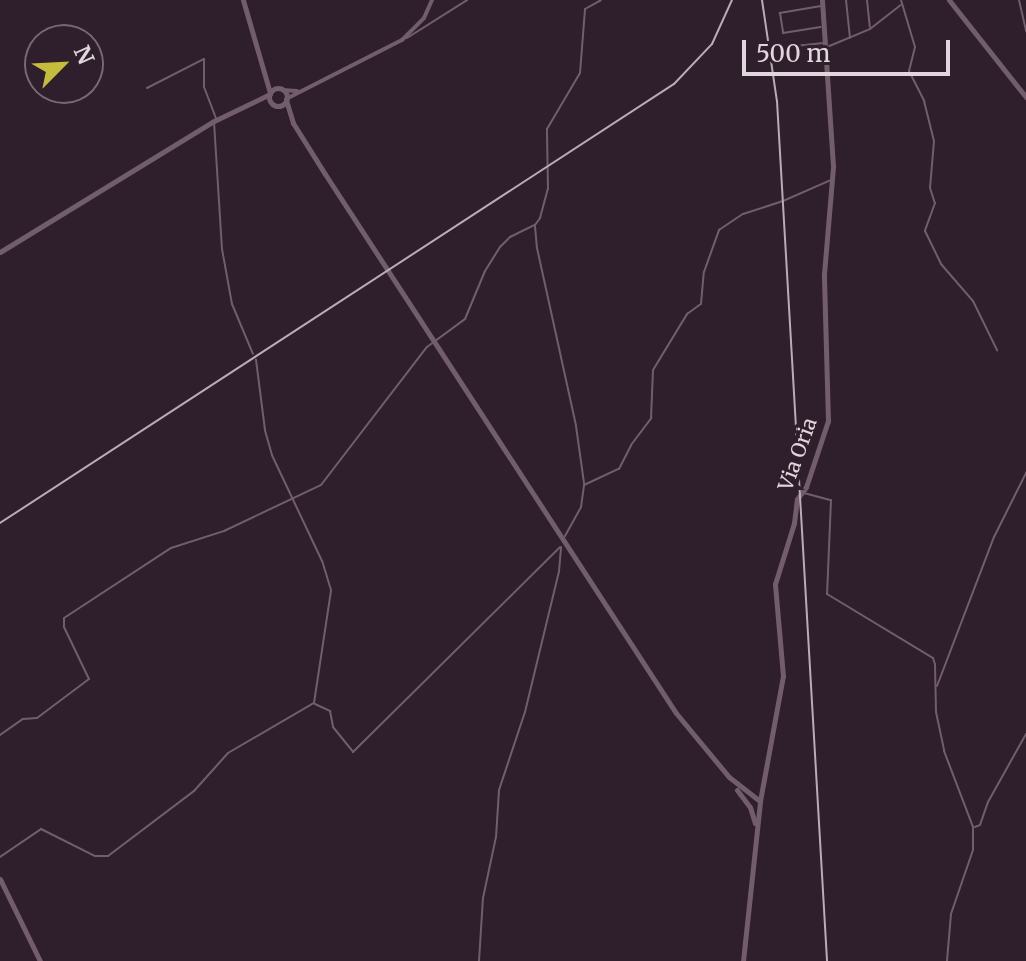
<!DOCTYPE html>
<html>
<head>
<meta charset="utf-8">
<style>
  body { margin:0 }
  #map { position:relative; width:1026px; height:961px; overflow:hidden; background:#2f1e2b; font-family:Merriweather,serif }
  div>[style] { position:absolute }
  .minor>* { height:2px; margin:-1px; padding:0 1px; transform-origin:1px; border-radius:1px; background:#725d6c }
  .tertiary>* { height:4px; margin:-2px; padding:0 2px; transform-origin:2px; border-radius:2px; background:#725d6c }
  .secondary>* { height:5px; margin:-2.5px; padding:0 2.5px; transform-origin:2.5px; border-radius:2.5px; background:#725d6c }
  .secondary>.ring { margin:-2.5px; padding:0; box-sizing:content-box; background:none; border:5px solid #725d6c; border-radius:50% }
  .rail>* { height:2px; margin:-1px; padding:0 1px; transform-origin:1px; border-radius:1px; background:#b9acb5 }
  span { translate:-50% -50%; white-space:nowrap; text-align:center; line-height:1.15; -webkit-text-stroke:8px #2f1e2b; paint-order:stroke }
  .street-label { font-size:20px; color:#e2d6de }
  .north { position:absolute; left:24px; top:24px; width:80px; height:80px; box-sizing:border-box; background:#2f1e2b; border:2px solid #776873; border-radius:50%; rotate:66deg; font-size:22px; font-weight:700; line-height:32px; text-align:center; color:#e2d6de }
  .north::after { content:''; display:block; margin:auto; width:28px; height:36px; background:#c5bc3d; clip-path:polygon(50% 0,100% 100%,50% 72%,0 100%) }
  .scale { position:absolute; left:742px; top:40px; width:208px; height:36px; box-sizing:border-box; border:4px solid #e2d6de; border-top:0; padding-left:10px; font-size:24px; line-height:28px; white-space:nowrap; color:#e2d6de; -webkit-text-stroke:6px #2f1e2b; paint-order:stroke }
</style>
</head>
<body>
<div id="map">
  <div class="minor">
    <i style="left:846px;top:0;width:38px;rotate:84deg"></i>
    <i style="left:867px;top:0;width:27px;rotate:84deg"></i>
    <i style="left:901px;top:0;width:49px;rotate:73.4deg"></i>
    <i style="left:915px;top:47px;width:25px;rotate:104deg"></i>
    <i style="left:909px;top:71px;width:34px;rotate:63deg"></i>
    <i style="left:924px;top:101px;width:41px;rotate:76deg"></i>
    <i style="left:934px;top:141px;width:47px;rotate:94.9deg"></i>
    <i style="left:930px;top:188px;width:16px;rotate:72deg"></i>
    <i style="left:935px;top:203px;width:30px;rotate:110deg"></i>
    <i style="left:925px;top:231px;width:37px;rotate:64deg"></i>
    <i style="left:941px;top:264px;width:49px;rotate:49.1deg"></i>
    <i style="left:973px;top:301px;width:55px;rotate:63.9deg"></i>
    <i style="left:1019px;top:0;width:32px;rotate:77deg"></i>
    <i style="left:821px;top:6px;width:42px;rotate:170.3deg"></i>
    <i style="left:780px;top:13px;width:20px;rotate:81deg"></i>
    <i style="left:783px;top:33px;width:38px;rotate:-9deg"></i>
    <i style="left:407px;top:38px;width:71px;rotate:-32.3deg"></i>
    <i style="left:827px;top:47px;width:47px;rotate:-22.7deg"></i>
    <i style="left:870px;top:29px;width:39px;rotate:-38deg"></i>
    <i style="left:776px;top:48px;width:48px;rotate:-5.9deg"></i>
    <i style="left:147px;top:88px;width:64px;rotate:-27deg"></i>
    <i style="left:204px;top:59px;width:28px;rotate:90deg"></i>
    <i style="left:204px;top:87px;width:34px;rotate:69deg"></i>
    <i style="left:214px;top:122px;width:127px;rotate:86.4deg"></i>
    <i style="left:222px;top:249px;width:56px;rotate:79.7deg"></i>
    <i style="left:232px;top:304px;width:54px;rotate:67.2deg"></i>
    <i style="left:535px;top:226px;width:22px;rotate:85deg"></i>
    <i style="left:537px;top:248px;width:182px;rotate:77.6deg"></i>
    <i style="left:576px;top:426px;width:58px;rotate:82deg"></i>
    <i style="left:804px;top:493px;width:28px;rotate:15deg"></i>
    <i style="left:831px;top:500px;width:94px;rotate:92.4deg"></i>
    <i style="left:827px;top:594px;width:124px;rotate:31.1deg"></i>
    <i style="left:933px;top:658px;width:6px;rotate:72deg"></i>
    <i style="left:935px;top:664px;width:48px;rotate:88.8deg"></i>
    <i style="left:936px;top:712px;width:40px;rotate:78deg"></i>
    <i style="left:944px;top:751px;width:81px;rotate:69.1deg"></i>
    <i style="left:973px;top:827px;width:23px;rotate:90deg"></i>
    <i style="left:973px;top:850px;width:68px;rotate:109deg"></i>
    <i style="left:951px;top:914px;width:47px;rotate:94.9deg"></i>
    <i style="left:565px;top:536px;width:33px;rotate:-61deg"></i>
    <i style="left:581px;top:507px;width:22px;rotate:-82deg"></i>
    <i style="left:584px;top:485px;width:38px;rotate:-25deg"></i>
    <i style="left:619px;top:469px;width:27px;rotate:-63deg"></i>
    <i style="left:631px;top:445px;width:34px;rotate:-53deg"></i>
    <i style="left:651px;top:418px;width:48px;rotate:-87.6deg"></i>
    <i style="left:653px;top:370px;width:66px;rotate:-58.7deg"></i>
    <i style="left:687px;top:314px;width:17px;rotate:-36deg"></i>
    <i style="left:701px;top:304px;width:32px;rotate:-85deg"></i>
    <i style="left:704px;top:272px;width:45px;rotate:-70.3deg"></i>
    <i style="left:719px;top:230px;width:29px;rotate:-34deg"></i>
    <i style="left:743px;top:214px;width:42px;rotate:-18deg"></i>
    <i style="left:783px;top:201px;width:52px;rotate:-23.6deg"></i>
    <i style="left:937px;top:686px;width:160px;rotate:-69.1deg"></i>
    <i style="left:994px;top:537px;width:72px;rotate:-63.4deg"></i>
    <i style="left:315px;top:704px;width:17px;rotate:25deg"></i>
    <i style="left:330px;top:711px;width:16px;rotate:79deg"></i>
    <i style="left:333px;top:727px;width:32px;rotate:51deg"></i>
    <i style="left:353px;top:752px;width:291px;rotate:-44.7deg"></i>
    <i style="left:0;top:735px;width:28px;rotate:-35deg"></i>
    <i style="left:23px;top:719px;width:14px;rotate:-4deg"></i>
    <i style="left:37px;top:718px;width:65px;rotate:-36.9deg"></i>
    <i style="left:89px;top:679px;width:58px;rotate:-115.7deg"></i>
    <i style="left:64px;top:627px;width:9px;rotate:-90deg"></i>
    <i style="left:64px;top:618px;width:128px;rotate:-33.2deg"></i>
    <i style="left:171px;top:548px;width:56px;rotate:-17.8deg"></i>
    <i style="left:224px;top:531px;width:107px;rotate:-25.4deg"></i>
    <i style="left:321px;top:485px;width:174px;rotate:-52.5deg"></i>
    <i style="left:427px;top:347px;width:47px;rotate:-36.4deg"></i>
    <i style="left:465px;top:319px;width:52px;rotate:-67.4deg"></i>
    <i style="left:485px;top:271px;width:28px;rotate:-58deg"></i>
    <i style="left:500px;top:247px;width:14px;rotate:-45deg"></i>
    <i style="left:510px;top:237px;width:28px;rotate:-26deg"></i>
    <i style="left:535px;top:225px;width:9px;rotate:-54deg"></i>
    <i style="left:540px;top:218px;width:30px;rotate:-75deg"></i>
    <i style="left:548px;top:189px;width:60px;rotate:-91deg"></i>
    <i style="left:547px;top:129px;width:65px;rotate:-59.5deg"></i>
    <i style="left:580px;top:73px;width:64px;rotate:-85.5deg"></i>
    <i style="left:585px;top:9px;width:18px;rotate:-29deg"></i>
    <i style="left:975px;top:827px;width:5px;rotate:-22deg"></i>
    <i style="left:980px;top:825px;width:24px;rotate:-71deg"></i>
    <i style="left:988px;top:802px;width:78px;rotate:-60.8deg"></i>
    <i style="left:0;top:857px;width:50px;rotate:-34.3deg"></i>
    <i style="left:41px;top:829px;width:60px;rotate:26.6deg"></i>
    <i style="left:95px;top:856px;width:13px"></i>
    <i style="left:108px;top:856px;width:108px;rotate:-37.1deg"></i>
    <i style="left:194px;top:791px;width:51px;rotate:-48.2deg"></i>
    <i style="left:228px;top:753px;width:99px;rotate:-30.2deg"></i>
    <i style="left:314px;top:703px;width:114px;rotate:-81.4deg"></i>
    <i style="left:331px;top:590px;width:30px;rotate:-107deg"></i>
    <i style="left:322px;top:561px;width:117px;rotate:-115.3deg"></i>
    <i style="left:272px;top:455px;width:26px;rotate:-106deg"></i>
    <i style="left:265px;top:430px;width:71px;rotate:-97.3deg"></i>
    <i style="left:479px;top:961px;width:63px;rotate:-86.4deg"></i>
    <i style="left:483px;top:898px;width:62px;rotate:-78deg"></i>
    <i style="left:496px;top:837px;width:47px;rotate:-86.3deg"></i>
    <i style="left:499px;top:790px;width:82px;rotate:-71.6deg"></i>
    <i style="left:525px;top:712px;width:145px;rotate:-76.4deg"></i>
    <i style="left:559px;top:571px;width:24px;rotate:-85deg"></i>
  </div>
  <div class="tertiary">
    <i style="left:282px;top:90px;width:15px;rotate:4deg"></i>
    <i style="left:286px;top:99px;width:130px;rotate:-27deg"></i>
    <i style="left:402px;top:40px;width:31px;rotate:-45deg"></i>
    <i style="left:424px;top:18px;width:20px;rotate:-66deg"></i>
  </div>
  <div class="secondary">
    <i style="left:243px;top:0;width:97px;rotate:73.8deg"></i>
    <i style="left:949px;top:0;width:124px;rotate:51.6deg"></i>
    <i class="ring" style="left:269px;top:88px;width:13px;height:13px"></i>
    <i style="left:286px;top:100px;width:24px;rotate:73deg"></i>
    <i style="left:293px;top:123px;width:60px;rotate:57.9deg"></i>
    <i style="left:325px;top:174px;width:643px;rotate:56.93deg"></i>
    <i style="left:676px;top:713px;width:83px;rotate:50.4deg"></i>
    <i style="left:729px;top:777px;width:39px;rotate:38deg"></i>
    <i style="left:0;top:252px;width:251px;rotate:-31.5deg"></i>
    <i style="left:214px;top:121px;width:62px;rotate:-25.7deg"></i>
    <i style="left:737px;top:790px;width:21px;rotate:53deg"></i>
    <i style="left:750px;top:807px;width:17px;rotate:73deg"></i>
    <i style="left:0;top:879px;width:91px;rotate:64deg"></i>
    <i style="left:743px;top:961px;width:161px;rotate:-83.9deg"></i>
    <i style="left:760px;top:801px;width:127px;rotate:-79.6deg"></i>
    <i style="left:783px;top:676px;width:92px;rotate:-95deg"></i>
    <i style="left:775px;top:584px;width:64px;rotate:-72.7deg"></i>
    <i style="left:794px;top:523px;width:24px;rotate:-83deg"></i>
    <i style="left:797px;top:499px;width:15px;rotate:-53deg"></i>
    <i style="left:806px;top:487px;width:70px;rotate:-71.6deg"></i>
    <i style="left:828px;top:421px;width:147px;rotate:-91.6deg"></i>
    <i style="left:824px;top:274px;width:108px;rotate:-85.2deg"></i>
    <i style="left:833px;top:166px;width:166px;rotate:-93.8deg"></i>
  </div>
  <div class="rail">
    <i style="left:762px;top:0;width:102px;rotate:81.6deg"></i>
    <i style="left:777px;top:101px;width:861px;rotate:86.67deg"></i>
    <i style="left:0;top:523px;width:804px;rotate:-33.08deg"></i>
    <i style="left:674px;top:84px;width:55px;rotate:-46.5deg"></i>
    <i style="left:712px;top:44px;width:48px;rotate:-65.6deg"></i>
  </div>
  <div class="street-label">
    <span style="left:797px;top:454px;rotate:-70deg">Via Oria</span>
  </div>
  <div class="north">N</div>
  <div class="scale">500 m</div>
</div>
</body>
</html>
